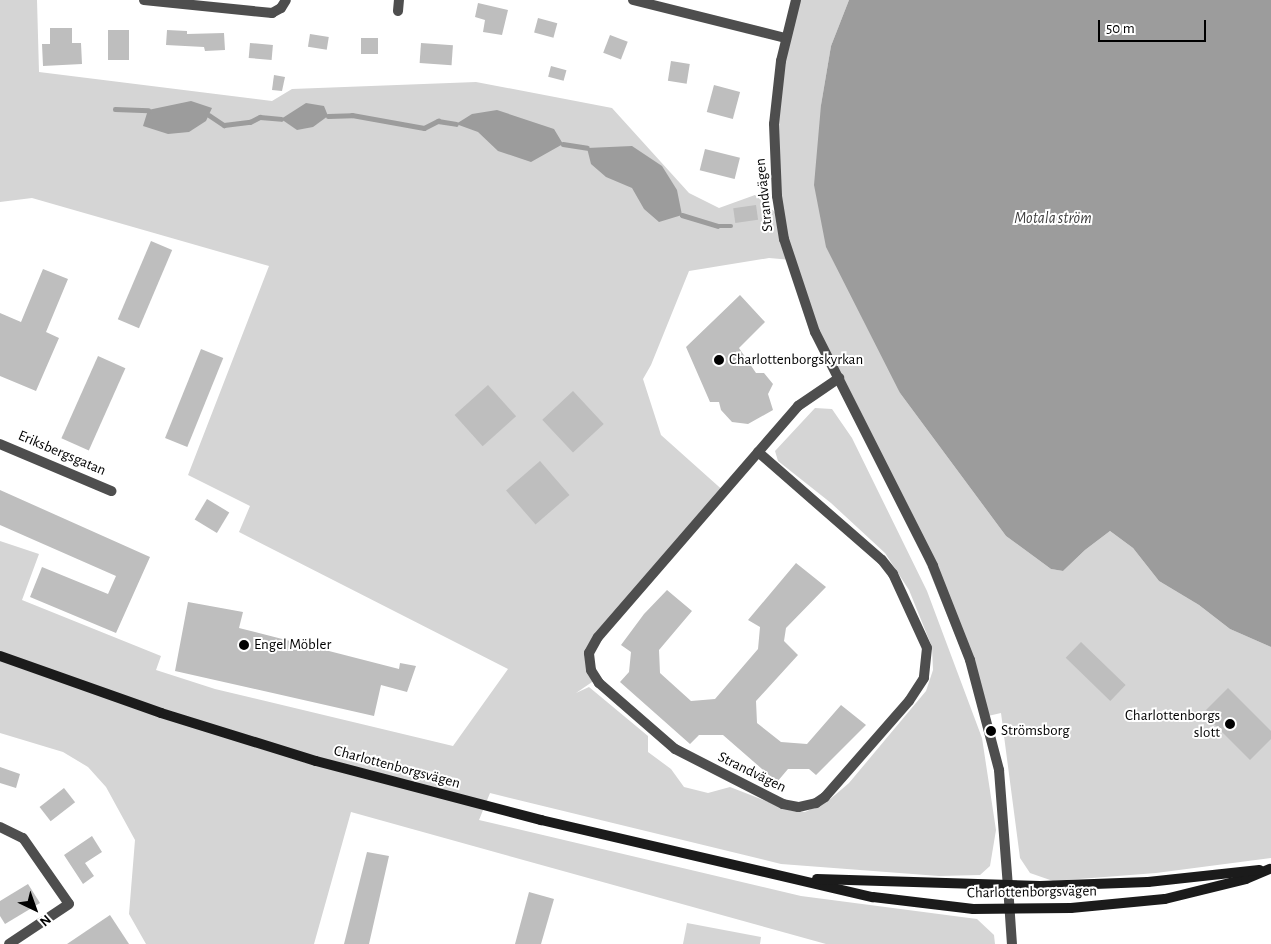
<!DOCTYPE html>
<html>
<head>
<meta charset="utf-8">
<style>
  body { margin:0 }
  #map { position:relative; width:1271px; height:944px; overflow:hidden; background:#fff; font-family:"Alegreya Sans",sans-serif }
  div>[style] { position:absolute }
  .green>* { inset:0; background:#d5d5d5 }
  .water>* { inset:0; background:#9c9c9c }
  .stream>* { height:4.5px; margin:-2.25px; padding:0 2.25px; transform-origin:2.25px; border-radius:2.25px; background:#9c9c9c }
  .building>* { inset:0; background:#bebebe; transform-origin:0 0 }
  .minor>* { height:10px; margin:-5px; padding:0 5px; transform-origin:5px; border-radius:5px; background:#4e4e4e }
  .tertiary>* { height:10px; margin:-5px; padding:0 5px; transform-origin:5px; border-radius:5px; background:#4e4e4e }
  .secondary>* { height:10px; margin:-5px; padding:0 5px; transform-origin:5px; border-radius:5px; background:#1b1b1b }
  .dots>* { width:14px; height:14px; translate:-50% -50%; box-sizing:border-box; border:2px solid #fff; border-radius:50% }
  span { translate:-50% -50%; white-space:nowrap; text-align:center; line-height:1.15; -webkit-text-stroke:4px #fff; paint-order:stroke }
  .street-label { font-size:15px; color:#000 }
  .poi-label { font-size:15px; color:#000 }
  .left { translate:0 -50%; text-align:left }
  .right { translate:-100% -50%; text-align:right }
  .water-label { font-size:16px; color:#3d3d3d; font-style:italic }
  .north { position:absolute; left:10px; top:884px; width:50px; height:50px; -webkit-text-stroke:4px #fff; paint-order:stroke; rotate:138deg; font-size:14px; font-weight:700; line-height:20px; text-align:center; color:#000 }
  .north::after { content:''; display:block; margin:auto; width:18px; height:22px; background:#000; clip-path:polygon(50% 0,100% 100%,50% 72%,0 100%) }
  .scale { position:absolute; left:1098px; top:20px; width:108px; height:22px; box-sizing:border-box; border:2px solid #000; border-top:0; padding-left:6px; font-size:15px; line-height:18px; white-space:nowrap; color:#000; -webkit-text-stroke:4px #fff; paint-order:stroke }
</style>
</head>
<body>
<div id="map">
  <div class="green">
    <i style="clip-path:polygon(0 0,37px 0,39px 72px,272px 101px,292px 89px,476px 82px,612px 108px,689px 193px,719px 208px,755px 195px,782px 218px,774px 149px,778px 87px,797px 0,849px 0,831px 46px,821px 105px,900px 393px,1006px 536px,1051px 569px,1063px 571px,1085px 550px,1110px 531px,1133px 548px,1159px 581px,1199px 605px,1230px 629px,1271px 647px,1271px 858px,1156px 873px,1053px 881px,1030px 873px,1020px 858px,1001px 713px,988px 716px,902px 504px,808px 314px,792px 260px,769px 258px,689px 271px,651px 365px,643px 379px,661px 435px,727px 494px,589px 652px,595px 680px,576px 693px,589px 687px,648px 736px,648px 752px,671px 769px,684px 787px,708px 793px,730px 787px,792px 811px,805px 812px,828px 801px,849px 783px,926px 691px,933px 670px,932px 647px,909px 590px,885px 553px,831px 503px,778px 461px,775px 451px,815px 408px,832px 409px,852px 438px,927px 591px,982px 738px,996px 830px,990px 866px,980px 875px,939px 876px,781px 864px,490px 793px,479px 820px,801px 896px,977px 919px,994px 935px,995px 944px,826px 944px,351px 812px,314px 944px,146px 944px,129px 914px,135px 840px,106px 787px,88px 767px,63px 752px,0 733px,0 541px,39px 554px,22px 600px,161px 656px,156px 670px,215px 689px,453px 746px,508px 669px,239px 532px,250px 506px,188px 475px,269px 266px,32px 198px,0 202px)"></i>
    <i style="clip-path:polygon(687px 923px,761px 937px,760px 944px,683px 944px)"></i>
  </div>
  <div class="water">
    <i style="clip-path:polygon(849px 0,1271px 0,1271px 647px,1230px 629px,1199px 605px,1159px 581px,1133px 548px,1110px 531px,1085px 550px,1063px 571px,1051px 569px,1006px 536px,900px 393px,826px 247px,814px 185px,821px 105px,831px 46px)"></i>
    <i style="clip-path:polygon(191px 101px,212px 108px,206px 121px,189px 132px,168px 134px,143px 126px,148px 110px)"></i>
    <i style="clip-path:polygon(306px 103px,324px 106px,328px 116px,313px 127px,297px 130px,281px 119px)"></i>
    <i style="clip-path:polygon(497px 110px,554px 129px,563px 144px,531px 162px,498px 151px,478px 132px,456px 124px,472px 114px)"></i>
    <i style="clip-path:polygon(632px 146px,662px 166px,677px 190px,682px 215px,659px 222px,644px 209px,632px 188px,606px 177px,591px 164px,587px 148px)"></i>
  </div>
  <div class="stream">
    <i style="left:115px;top:109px;width:33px;rotate:2deg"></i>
    <i style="left:209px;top:115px;width:18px;rotate:34deg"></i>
    <i style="left:224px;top:125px;width:26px;rotate:-7deg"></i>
    <i style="left:250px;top:122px;width:11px;rotate:-27deg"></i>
    <i style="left:260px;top:117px;width:21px;rotate:5deg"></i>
    <i style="left:328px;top:116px;width:24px;rotate:-2deg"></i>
    <i style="left:352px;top:115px;width:73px;rotate:10.2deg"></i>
    <i style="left:424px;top:128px;width:16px;rotate:-27deg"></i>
    <i style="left:438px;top:121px;width:18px;rotate:9deg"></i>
    <i style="left:563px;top:144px;width:24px;rotate:9deg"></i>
    <i style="left:682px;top:215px;width:37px;rotate:17deg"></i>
    <i style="left:717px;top:226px;width:14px"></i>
  </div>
  <div class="building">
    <i style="clip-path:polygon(478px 3px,508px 10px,502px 35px,483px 32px,485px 20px,475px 17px)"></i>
    <i style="left:538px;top:18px;width:20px;height:15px;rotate:15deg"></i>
    <i style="clip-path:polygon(50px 28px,72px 28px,72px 43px,81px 43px,82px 64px,43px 66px,42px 44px,50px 44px)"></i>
    <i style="left:108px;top:30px;width:21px;height:30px"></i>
    <i style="clip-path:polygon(167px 30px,187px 31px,187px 34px,224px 33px,225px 50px,205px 51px,204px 47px,166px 45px)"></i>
    <i style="left:310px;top:34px;width:19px;height:13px;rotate:9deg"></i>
    <i style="left:610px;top:35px;width:19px;height:19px;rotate:21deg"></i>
    <i style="left:378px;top:38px;width:16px;height:17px;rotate:90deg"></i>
    <i style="left:250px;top:43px;width:23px;height:15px;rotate:5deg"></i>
    <i style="left:421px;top:43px;width:32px;height:20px;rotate:4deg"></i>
    <i style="left:671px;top:61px;width:19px;height:20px;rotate:9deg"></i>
    <i style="left:551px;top:66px;width:16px;height:11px;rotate:15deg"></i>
    <i style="clip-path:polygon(274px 75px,285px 77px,282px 91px,272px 90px)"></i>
    <i style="left:714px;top:85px;width:27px;height:28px;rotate:15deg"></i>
    <i style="left:705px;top:149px;width:36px;height:22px;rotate:14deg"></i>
    <i style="left:756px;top:205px;width:15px;height:23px;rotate:82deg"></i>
    <i style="left:151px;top:241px;width:23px;height:85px;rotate:23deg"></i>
    <i style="clip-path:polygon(43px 269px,68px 279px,46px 332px,59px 338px,36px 391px,0 376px,0 313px,21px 322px)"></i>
    <i style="clip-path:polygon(740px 295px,765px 322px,739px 348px,756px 373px,764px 373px,773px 384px,768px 394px,773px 410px,748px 424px,732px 422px,721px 410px,719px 402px,710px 402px,686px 347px)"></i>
    <i style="left:201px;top:349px;width:24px;height:96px;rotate:22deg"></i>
    <i style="left:98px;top:356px;width:30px;height:90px;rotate:24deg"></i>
    <i style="left:488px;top:385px;width:42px;height:45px;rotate:48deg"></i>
    <i style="left:573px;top:391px;width:45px;height:42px;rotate:47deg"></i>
    <i style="left:540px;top:461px;width:45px;height:45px;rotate:49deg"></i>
    <i style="clip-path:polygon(0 490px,150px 557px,116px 633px,30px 597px,42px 567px,108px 594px,116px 576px,0 525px)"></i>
    <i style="left:207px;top:499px;width:26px;height:24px;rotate:31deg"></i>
    <i style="clip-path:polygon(796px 563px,826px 587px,786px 628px,784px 641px,798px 655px,756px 701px,757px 723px,781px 742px,807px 744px,841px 705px,866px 725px,816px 775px,809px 769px,788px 769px,777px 782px,723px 735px,699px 735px,690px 744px,620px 682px,629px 672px,631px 652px,621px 645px,644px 614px,667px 590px,692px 611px,659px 650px,660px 673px,691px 701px,715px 699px,758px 649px,760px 627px,748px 620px)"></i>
    <i style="clip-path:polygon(188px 602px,243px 612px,239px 628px,399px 669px,400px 663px,416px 666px,407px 692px,381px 685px,374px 716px,175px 671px)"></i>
    <i style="left:1081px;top:642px;width:62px;height:22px;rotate:44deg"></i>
    <i style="clip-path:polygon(1228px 688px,1271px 731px,1271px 739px,1250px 760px,1203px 713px)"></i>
    <i style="clip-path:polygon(0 767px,20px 774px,16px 788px,0 783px)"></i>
    <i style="left:64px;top:788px;width:18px;height:31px;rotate:52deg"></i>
    <i style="clip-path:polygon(92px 836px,102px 852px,85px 863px,94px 876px,83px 884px,64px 855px)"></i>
    <i style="clip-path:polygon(367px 852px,389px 856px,369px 944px,344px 944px)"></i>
    <i style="clip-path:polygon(28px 884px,40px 903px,5px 924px,0 916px,0 901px)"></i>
    <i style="clip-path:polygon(529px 892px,554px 899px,541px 944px,515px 944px)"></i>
    <i style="clip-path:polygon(110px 915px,129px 944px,67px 944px)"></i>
  </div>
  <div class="minor">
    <i style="left:144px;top:0;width:129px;rotate:5.8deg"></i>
    <i style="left:272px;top:13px;width:10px;rotate:-29deg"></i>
    <i style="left:281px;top:8px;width:9px;rotate:-58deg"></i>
    <i style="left:633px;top:0;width:157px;rotate:14deg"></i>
    <i style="left:796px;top:0;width:63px;rotate:103.8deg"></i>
    <i style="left:781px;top:61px;width:63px;rotate:96.3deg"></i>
    <i style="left:774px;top:124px;width:72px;rotate:87.6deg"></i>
    <i style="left:777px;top:196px;width:44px;rotate:80.8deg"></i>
    <i style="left:784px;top:239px;width:98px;rotate:71.6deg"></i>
    <i style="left:815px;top:332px;width:262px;rotate:63.2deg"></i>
    <i style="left:933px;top:566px;width:101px;rotate:68.5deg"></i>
    <i style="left:970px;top:660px;width:114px;rotate:75.2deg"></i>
    <i style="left:999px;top:770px;width:116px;rotate:85.6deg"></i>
    <i style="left:398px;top:11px;width:11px;rotate:-85deg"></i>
    <i style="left:0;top:444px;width:121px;rotate:22.9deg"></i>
    <i style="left:758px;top:452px;width:164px;rotate:41.1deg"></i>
    <i style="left:882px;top:560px;width:18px;rotate:52deg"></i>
    <i style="left:893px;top:574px;width:81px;rotate:65.3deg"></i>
    <i style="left:927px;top:648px;width:30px;rotate:96deg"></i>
    <i style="left:924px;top:678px;width:27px;rotate:123deg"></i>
    <i style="left:909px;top:701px;width:128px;rotate:131.2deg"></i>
    <i style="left:825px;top:797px;width:11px;rotate:146deg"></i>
    <i style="left:816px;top:803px;width:18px;rotate:167deg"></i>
    <i style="left:798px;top:807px;width:15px;rotate:-169deg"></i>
    <i style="left:783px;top:804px;width:121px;rotate:-153deg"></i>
    <i style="left:675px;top:749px;width:101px;rotate:-139deg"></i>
    <i style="left:599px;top:683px;width:15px;rotate:-122deg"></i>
    <i style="left:591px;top:670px;width:17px;rotate:-97deg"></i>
    <i style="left:589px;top:653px;width:18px;rotate:-61deg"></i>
    <i style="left:598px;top:637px;width:306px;rotate:-49.1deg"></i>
    <i style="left:798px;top:406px;width:50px;rotate:-34.3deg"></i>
    <i style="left:0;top:827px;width:25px;rotate:26deg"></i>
    <i style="left:23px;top:838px;width:80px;rotate:55.1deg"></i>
    <i style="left:69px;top:904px;width:72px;rotate:146.3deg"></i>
  </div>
  <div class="tertiary">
    <i style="left:1008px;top:886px;width:58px;rotate:86.1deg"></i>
  </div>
  <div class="secondary">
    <i style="left:0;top:656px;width:171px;rotate:19.5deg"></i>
    <i style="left:161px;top:713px;width:162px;rotate:17.2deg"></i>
    <i style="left:316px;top:761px;width:233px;rotate:14.7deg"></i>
    <i style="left:541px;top:820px;width:341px;rotate:13.1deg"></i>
    <i style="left:873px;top:897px;width:101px;rotate:6.8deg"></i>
    <i style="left:973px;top:909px;width:98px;rotate:-0.6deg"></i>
    <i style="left:1071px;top:908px;width:94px;rotate:-5.5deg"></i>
    <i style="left:1165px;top:899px;width:83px;rotate:-13.9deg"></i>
    <i style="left:1246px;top:879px;width:26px;rotate:-23deg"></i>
    <i style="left:817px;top:879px;width:223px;rotate:1.8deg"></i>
    <i style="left:1040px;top:886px;width:108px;rotate:-2.1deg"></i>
    <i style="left:1148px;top:882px;width:112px;rotate:-6.2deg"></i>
  </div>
  <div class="dots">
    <i style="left:719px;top:360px;background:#000"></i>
    <i style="left:244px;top:645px;background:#000"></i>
    <i style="left:1230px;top:724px;background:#000"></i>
    <i style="left:991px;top:731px;background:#000"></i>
  </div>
  <div class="street-label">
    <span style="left:764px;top:195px;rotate:-96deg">Strandvägen</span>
    <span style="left:62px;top:453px;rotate:23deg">Eriksbergsgatan</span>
    <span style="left:397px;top:767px;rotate:15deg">Charlottenborgsvägen</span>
    <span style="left:752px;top:772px;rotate:26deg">Strandvägen</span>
    <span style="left:1032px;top:892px;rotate:-1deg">Charlottenborgsvägen</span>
  </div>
  <div class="poi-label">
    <span class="left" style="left:729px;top:360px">Charlottenborgskyrkan</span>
    <span class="left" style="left:254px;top:645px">Engel Möbler</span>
    <span class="right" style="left:1220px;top:724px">Charlottenborgs<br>slott</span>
    <span class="left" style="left:1001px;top:731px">Strömsborg</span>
  </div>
  <div class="water-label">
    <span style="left:1053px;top:218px">Motala ström</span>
  </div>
  <div class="north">N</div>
  <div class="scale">50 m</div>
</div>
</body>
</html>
